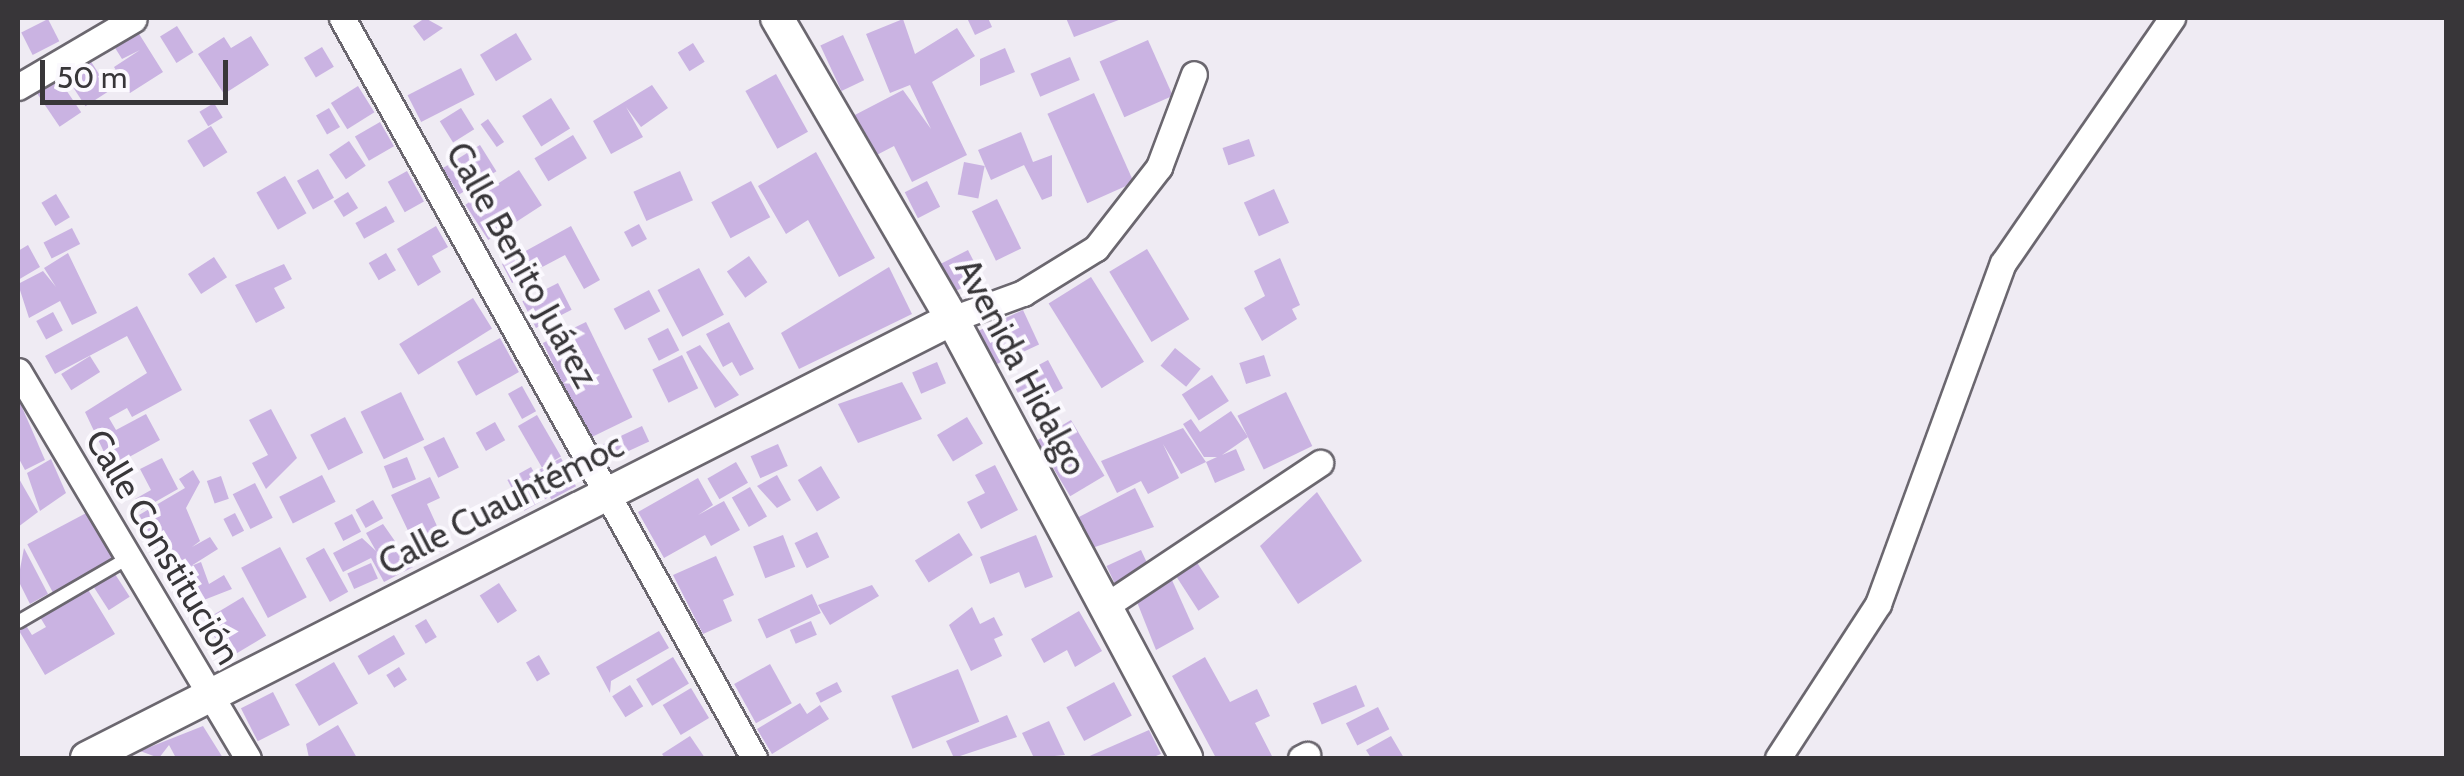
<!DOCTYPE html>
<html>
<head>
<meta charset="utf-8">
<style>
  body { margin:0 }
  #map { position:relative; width:2464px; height:776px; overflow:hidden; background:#efebf3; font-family:Cabin,sans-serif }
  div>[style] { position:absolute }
  .building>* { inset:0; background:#cab3e2; transform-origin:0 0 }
  .roads { filter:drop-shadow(2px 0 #6b676f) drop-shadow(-2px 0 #6b676f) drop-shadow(0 2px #6b676f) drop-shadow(0 -2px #6b676f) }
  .service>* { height:12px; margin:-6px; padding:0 6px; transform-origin:6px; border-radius:6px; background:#fff }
  .minor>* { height:25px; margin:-12.5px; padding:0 12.5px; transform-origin:12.5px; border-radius:12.5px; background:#fff }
  .tertiary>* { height:32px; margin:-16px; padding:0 16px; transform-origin:16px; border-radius:16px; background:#fff }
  span { translate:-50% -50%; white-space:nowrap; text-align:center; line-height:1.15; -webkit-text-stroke:8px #fbf9fe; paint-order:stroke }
  .street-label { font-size:35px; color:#383639 }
  .frame { position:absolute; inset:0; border:20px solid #383639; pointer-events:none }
  .scale { position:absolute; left:40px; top:60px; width:188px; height:45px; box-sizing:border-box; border:5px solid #383639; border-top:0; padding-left:12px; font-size:30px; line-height:35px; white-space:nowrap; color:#383639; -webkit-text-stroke:8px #fbf9fe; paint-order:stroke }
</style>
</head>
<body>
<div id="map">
  <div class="building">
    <i style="clip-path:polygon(425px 18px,443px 28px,424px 41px,413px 26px)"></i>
    <i style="clip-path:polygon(967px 18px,988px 18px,992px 27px,975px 35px)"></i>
    <i style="clip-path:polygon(1066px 18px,1124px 18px,1074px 37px)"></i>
    <i style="left:48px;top:19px;width:25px;height:30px;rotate:63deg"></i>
    <i style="clip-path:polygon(903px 19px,915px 54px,957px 28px,975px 56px,932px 82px,967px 155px,912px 182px,894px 146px,869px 159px,849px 118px,903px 90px,931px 129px,910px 85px,890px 93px,866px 34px)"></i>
    <i style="left:177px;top:26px;width:31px;height:20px;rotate:58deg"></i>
    <i style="clip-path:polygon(136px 29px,163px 72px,130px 93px,114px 67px,140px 50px,122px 59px,112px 43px)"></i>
    <i style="left:516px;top:33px;width:31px;height:42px;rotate:59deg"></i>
    <i style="left:843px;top:35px;width:50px;height:25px;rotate:65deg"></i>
    <i style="clip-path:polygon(251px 36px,269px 65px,224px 94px,198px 54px,224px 37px,231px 48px)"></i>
    <i style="left:1148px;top:40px;width:61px;height:53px;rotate:66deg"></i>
    <i style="left:693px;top:43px;width:22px;height:18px;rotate:58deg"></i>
    <i style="left:322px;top:47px;width:23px;height:21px;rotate:59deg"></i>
    <i style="clip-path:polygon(1005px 48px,1015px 72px,980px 86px,980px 59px)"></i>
    <i style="left:88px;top:57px;width:40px;height:29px;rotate:57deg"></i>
    <i style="left:1070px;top:57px;width:25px;height:43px;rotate:67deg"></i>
    <i style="left:461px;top:68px;width:30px;height:60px;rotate:63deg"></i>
    <i style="left:776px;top:74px;width:66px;height:35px;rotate:61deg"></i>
    <i style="left:56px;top:75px;width:45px;height:26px;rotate:56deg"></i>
    <i style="clip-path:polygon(652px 85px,668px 108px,641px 127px,626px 107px,643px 137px,611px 154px,593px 121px)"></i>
    <i style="left:358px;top:86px;width:31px;height:32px;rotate:58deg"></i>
    <i style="left:1094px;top:93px;width:98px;height:51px;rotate:66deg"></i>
    <i style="left:551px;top:98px;width:36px;height:34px;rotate:58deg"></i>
    <i style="left:214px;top:103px;width:17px;height:17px;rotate:59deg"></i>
    <i style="left:329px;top:108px;width:22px;height:15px;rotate:60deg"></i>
    <i style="left:461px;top:108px;width:25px;height:25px;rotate:58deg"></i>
    <i style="left:488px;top:119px;width:28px;height:9px;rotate:55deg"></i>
    <i style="left:380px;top:122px;width:28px;height:29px;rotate:60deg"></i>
    <i style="left:211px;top:126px;width:31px;height:28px;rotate:58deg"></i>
    <i style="clip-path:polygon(1021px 132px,1033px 162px,1052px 155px,1052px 196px,1042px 200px,1024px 165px,991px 180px,978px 150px)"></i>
    <i style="left:573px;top:135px;width:27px;height:45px;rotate:59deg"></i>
    <i style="left:1249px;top:139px;width:18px;height:28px;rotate:71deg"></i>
    <i style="left:349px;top:141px;width:30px;height:24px;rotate:56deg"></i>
    <i style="left:480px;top:145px;width:31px;height:44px;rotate:58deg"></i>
    <i style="clip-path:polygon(816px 152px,875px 258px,839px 277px,808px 220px,786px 234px,758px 186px)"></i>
    <i style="left:964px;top:162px;width:21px;height:33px;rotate:11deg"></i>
    <i style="left:318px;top:169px;width:33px;height:24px;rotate:61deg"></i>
    <i style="left:519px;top:170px;width:42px;height:64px;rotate:57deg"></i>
    <i style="left:407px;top:171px;width:35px;height:22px;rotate:61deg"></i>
    <i style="left:680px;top:171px;width:32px;height:51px;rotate:66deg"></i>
    <i style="left:285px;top:176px;width:43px;height:33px;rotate:60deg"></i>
    <i style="left:751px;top:181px;width:41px;height:45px;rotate:62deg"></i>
    <i style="left:927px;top:181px;width:29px;height:25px;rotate:63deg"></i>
    <i style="left:1274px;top:189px;width:37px;height:33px;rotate:66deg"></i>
    <i style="left:348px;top:192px;width:19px;height:17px;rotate:58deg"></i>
    <i style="left:56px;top:194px;width:27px;height:17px;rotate:59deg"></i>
    <i style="left:997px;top:199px;width:55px;height:28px;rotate:64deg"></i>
    <i style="left:386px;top:206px;width:18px;height:35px;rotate:61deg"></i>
    <i style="left:639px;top:224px;width:17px;height:17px;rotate:62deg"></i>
    <i style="clip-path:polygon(436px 226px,448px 247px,432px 256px,441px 272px,418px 286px,397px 249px)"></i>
    <i style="clip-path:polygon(571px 226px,600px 280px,584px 289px,565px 255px,512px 283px,502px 264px)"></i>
    <i style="left:72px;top:228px;width:18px;height:32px;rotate:63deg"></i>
    <i style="clip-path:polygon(28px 245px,40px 267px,18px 280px,18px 251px)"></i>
    <i style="left:1147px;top:249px;width:82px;height:44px;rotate:59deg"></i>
    <i style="left:968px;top:250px;width:31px;height:31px;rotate:63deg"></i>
    <i style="clip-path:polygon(68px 253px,97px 313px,72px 325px,60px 301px,29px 318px,18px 284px,43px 271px,56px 287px,44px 268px)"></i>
    <i style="left:386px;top:253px;width:20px;height:20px;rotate:60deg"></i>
    <i style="left:749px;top:256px;width:32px;height:27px;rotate:55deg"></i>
    <i style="left:214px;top:257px;width:24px;height:31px;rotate:57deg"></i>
    <i style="clip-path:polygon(1280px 258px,1300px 305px,1292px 309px,1297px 319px,1262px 341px,1244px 308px,1265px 296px,1254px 271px)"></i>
    <i style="clip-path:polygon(284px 264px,292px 279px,274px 288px,285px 308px,256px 323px,235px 285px)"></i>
    <i style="clip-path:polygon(889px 267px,912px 314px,799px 369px,781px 333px)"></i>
    <i style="left:699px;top:268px;width:53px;height:47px;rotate:62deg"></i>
    <i style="left:1091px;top:277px;width:100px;height:50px;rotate:58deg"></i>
    <i style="left:558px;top:283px;width:30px;height:40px;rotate:63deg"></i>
    <i style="left:649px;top:290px;width:24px;height:40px;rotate:62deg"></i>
    <i style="left:473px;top:298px;width:36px;height:87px;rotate:58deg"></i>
    <i style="clip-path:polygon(137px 306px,182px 390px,132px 417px,127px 408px,109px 418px,116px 430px,146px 414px,160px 440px,111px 467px,85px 412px,147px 373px,127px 336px,55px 374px,45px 356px)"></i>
    <i style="left:1023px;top:310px;width:38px;height:53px;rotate:65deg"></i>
    <i style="left:53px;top:312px;width:21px;height:19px;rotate:62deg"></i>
    <i style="left:586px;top:322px;width:106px;height:48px;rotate:64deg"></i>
    <i style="clip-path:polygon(729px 322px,754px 369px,740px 376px,732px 362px,723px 367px,706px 334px)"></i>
    <i style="left:668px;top:328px;width:25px;height:23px;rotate:63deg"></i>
    <i style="left:500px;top:338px;width:39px;height:49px;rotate:61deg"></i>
    <i style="clip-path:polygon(700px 345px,739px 395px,715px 408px,686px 352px)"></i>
    <i style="left:1175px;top:348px;width:33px;height:23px;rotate:39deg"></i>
    <i style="left:682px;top:355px;width:37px;height:33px;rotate:64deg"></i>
    <i style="left:1264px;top:355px;width:22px;height:26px;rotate:72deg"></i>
    <i style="left:90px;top:356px;width:19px;height:34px;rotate:58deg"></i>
    <i style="left:1048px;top:360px;width:32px;height:42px;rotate:62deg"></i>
    <i style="left:937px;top:362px;width:23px;height:27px;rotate:67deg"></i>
    <i style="left:1212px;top:375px;width:31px;height:36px;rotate:57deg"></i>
    <i style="clip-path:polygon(902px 382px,922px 419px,858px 443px,838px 404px)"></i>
    <i style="left:522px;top:386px;width:29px;height:16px;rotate:61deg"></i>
    <i style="left:401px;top:392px;width:53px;height:45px;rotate:64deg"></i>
    <i style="left:1286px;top:392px;width:60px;height:54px;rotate:64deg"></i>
    <i style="clip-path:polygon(18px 398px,45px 460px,25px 470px,18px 457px)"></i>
    <i style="clip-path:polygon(271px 409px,297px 458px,266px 489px,252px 463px,268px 455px,249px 420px)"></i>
    <i style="clip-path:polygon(1231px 411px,1248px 437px,1222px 455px,1236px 449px,1245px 470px,1215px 483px,1206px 462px,1217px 457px,1204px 457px,1183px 424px,1191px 419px,1200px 432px)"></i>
    <i style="left:537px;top:415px;width:48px;height:22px;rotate:60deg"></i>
    <i style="left:345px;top:417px;width:40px;height:39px;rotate:63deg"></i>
    <i style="left:967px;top:417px;width:31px;height:35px;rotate:59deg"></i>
    <i style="left:1071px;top:420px;width:65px;height:40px;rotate:59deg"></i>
    <i style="left:495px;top:422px;width:21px;height:22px;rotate:61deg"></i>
    <i style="left:642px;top:426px;width:17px;height:43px;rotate:65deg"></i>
    <i style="clip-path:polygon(1183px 428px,1206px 462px,1181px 474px,1163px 444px,1179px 478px,1148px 494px,1141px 481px,1117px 493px,1101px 461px)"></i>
    <i style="left:444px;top:437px;width:34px;height:23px;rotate:64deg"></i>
    <i style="left:778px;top:444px;width:24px;height:30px;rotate:66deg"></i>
    <i style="left:407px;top:457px;width:24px;height:25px;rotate:68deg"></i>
    <i style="clip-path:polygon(162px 458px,178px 489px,141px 510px,135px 499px,151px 490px,140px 469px)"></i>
    <i style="left:561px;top:458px;width:32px;height:28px;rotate:62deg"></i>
    <i style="clip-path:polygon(51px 459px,66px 493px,40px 511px,27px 473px)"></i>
    <i style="left:736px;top:462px;width:24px;height:33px;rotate:60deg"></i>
    <i style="clip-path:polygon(995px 465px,1018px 510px,981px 529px,967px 502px,985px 493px,975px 475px)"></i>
    <i style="left:821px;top:466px;width:37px;height:27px;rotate:59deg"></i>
    <i style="left:531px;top:467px;width:35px;height:27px;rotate:61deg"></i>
    <i style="clip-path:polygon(193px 470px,200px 482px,186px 508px,200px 541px,192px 547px,210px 537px,218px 549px,191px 566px,201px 562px,209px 584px,224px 575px,232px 589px,191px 605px,139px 515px,185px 488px,179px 479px)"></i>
    <i style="left:322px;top:475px;width:30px;height:48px;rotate:63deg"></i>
    <i style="clip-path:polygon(777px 475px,791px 500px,777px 508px,757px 486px)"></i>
    <i style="left:221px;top:476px;width:24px;height:15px;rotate:71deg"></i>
    <i style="clip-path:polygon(18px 477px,38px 512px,18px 527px)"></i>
    <i style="clip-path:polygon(430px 477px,440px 498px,427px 504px,447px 548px,422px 560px,391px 495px)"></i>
    <i style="clip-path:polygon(698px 478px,713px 505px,698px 515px,724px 501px,740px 530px,711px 546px,705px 535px,664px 558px,638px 512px)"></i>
    <i style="left:255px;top:483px;width:39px;height:25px;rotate:63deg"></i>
    <i style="left:750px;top:487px;width:34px;height:21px;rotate:60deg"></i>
    <i style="clip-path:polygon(1135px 488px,1154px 527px,1092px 548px,1077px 518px)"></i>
    <i style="clip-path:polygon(1317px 492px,1362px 561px,1298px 604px,1260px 546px)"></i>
    <i style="left:373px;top:500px;width:21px;height:20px;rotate:61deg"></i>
    <i style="left:90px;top:511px;width:55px;height:71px;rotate:62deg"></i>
    <i style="left:235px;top:513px;width:20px;height:13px;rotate:63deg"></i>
    <i style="left:352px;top:514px;width:20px;height:20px;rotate:63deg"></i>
    <i style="clip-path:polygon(383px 524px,413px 567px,384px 582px,371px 558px,343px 572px,333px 553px,362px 538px,376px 551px,366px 533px)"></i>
    <i style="left:817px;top:532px;width:28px;height:25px;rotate:64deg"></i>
    <i style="left:959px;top:533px;width:26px;height:52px;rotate:58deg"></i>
    <i style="left:783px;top:535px;width:34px;height:32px;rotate:69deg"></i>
    <i style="clip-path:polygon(1036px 535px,1053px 577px,1025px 588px,1019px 572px,990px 584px,980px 557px)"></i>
    <i style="left:280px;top:547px;width:57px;height:44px;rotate:62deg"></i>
    <i style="clip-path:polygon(24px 548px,48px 594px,30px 604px,18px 580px)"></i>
    <i style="left:324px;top:548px;width:50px;height:21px;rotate:61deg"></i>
    <i style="left:1141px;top:550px;width:21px;height:38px;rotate:65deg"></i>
    <i style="clip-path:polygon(716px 556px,734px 595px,723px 600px,732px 621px,703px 634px,673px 575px)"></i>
    <i style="left:1196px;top:561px;width:43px;height:25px;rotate:57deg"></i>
    <i style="left:371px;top:563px;width:17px;height:26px;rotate:66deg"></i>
    <i style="left:115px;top:574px;width:27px;height:25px;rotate:57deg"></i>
    <i style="clip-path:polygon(1171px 578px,1194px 629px,1156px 650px,1135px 597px)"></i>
    <i style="left:499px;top:583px;width:33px;height:23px;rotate:57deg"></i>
    <i style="clip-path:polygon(872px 585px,879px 596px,830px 625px,818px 605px)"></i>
    <i style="clip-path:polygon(87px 588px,115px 634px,45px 675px,18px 629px,25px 624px,32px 635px,46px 627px,40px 617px)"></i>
    <i style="left:812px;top:594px;width:21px;height:60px;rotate:65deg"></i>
    <i style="left:243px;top:597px;width:45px;height:45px;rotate:59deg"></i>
    <i style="clip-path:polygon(972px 607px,980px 624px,994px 617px,1003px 635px,994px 639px,1002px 656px,971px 671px,949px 625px)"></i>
    <i style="clip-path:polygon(1079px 611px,1102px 651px,1075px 667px,1067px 650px,1044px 663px,1031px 639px)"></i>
    <i style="left:426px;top:619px;width:21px;height:13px;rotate:59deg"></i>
    <i style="left:811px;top:621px;width:15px;height:23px;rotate:67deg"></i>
    <i style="clip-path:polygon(659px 631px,669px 648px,611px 681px,610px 693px,596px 667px)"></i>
    <i style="left:394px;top:635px;width:22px;height:42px;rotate:60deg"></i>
    <i style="left:539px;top:655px;width:22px;height:15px;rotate:60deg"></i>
    <i style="left:673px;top:657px;width:31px;height:43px;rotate:59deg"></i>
    <i style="clip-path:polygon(1205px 657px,1230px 702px,1257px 689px,1270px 716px,1255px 723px,1273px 758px,1216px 758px,1172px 676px)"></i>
    <i style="left:334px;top:662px;width:48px;height:45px;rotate:60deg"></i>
    <i style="left:770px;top:664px;width:45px;height:41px;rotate:61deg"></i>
    <i style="left:399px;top:667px;width:15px;height:15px;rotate:58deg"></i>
    <i style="left:958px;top:669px;width:57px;height:72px;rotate:68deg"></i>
    <i style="left:837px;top:682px;width:11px;height:24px;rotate:63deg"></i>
    <i style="left:1114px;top:682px;width:38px;height:54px;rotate:62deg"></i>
    <i style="left:630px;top:685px;width:25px;height:21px;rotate:58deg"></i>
    <i style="left:1356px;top:685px;width:23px;height:47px;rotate:67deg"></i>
    <i style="left:691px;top:688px;width:35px;height:33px;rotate:59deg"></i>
    <i style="left:273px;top:692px;width:37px;height:36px;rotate:63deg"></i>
    <i style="clip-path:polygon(800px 703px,807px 714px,820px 705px,829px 719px,772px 754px,757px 729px)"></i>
    <i style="left:1378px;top:707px;width:25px;height:36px;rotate:63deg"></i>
    <i style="clip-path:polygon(1007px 715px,1017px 737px,954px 758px,946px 741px)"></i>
    <i style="clip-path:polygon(1049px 721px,1065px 755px,1034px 758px,1022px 733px)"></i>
    <i style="clip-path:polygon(338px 725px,357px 758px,309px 758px,306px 744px)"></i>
    <i style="clip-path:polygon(203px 726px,223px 758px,176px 758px,169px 745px,159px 758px,140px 751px)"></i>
    <i style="clip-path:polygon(1149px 730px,1161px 754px,1151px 758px,1085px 758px)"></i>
    <i style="clip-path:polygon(690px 736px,705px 758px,665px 758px,662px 754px)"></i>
    <i style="clip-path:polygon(1391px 736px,1404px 758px,1371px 758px,1366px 750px)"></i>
  </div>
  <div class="roads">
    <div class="service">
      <i style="left:18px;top:622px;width:127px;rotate:-30.2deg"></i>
    </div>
    <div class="minor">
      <i style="left:342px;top:18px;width:847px;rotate:60.89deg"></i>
      <i style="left:18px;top:87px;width:134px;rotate:-30.4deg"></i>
      <i style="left:952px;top:319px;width:76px;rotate:-20.1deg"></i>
      <i style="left:1023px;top:293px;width:86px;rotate:-31.7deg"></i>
      <i style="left:1096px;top:248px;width:103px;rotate:-52.1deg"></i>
      <i style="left:1159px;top:167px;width:99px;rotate:-69.4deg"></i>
      <i style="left:18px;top:371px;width:450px;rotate:59.3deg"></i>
      <i style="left:1104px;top:607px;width:260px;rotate:-33.7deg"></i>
      <i style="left:1301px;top:758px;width:7px;rotate:-27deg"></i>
      <i style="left:1778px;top:758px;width:184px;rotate:-57deg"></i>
      <i style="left:1878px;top:604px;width:363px;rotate:-69.9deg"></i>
      <i style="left:2003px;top:263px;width:298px;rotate:-55.4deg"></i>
    </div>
    <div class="tertiary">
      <i style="left:777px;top:18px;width:348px;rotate:59.8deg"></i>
      <i style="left:952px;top:319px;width:497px;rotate:61.9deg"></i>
      <i style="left:87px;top:758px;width:970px;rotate:-26.91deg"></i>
    </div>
  </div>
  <div class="street-label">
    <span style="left:522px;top:265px;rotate:61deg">Calle Benito Juárez</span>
    <span style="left:1021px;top:367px;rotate:62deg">Avenida Hidalgo</span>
    <span style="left:501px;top:504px;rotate:-27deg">Calle Cuauhtémoc</span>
    <span style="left:163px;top:547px;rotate:59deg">Calle Constitución</span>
  </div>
  <div class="frame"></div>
  <div class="scale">50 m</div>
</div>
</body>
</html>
